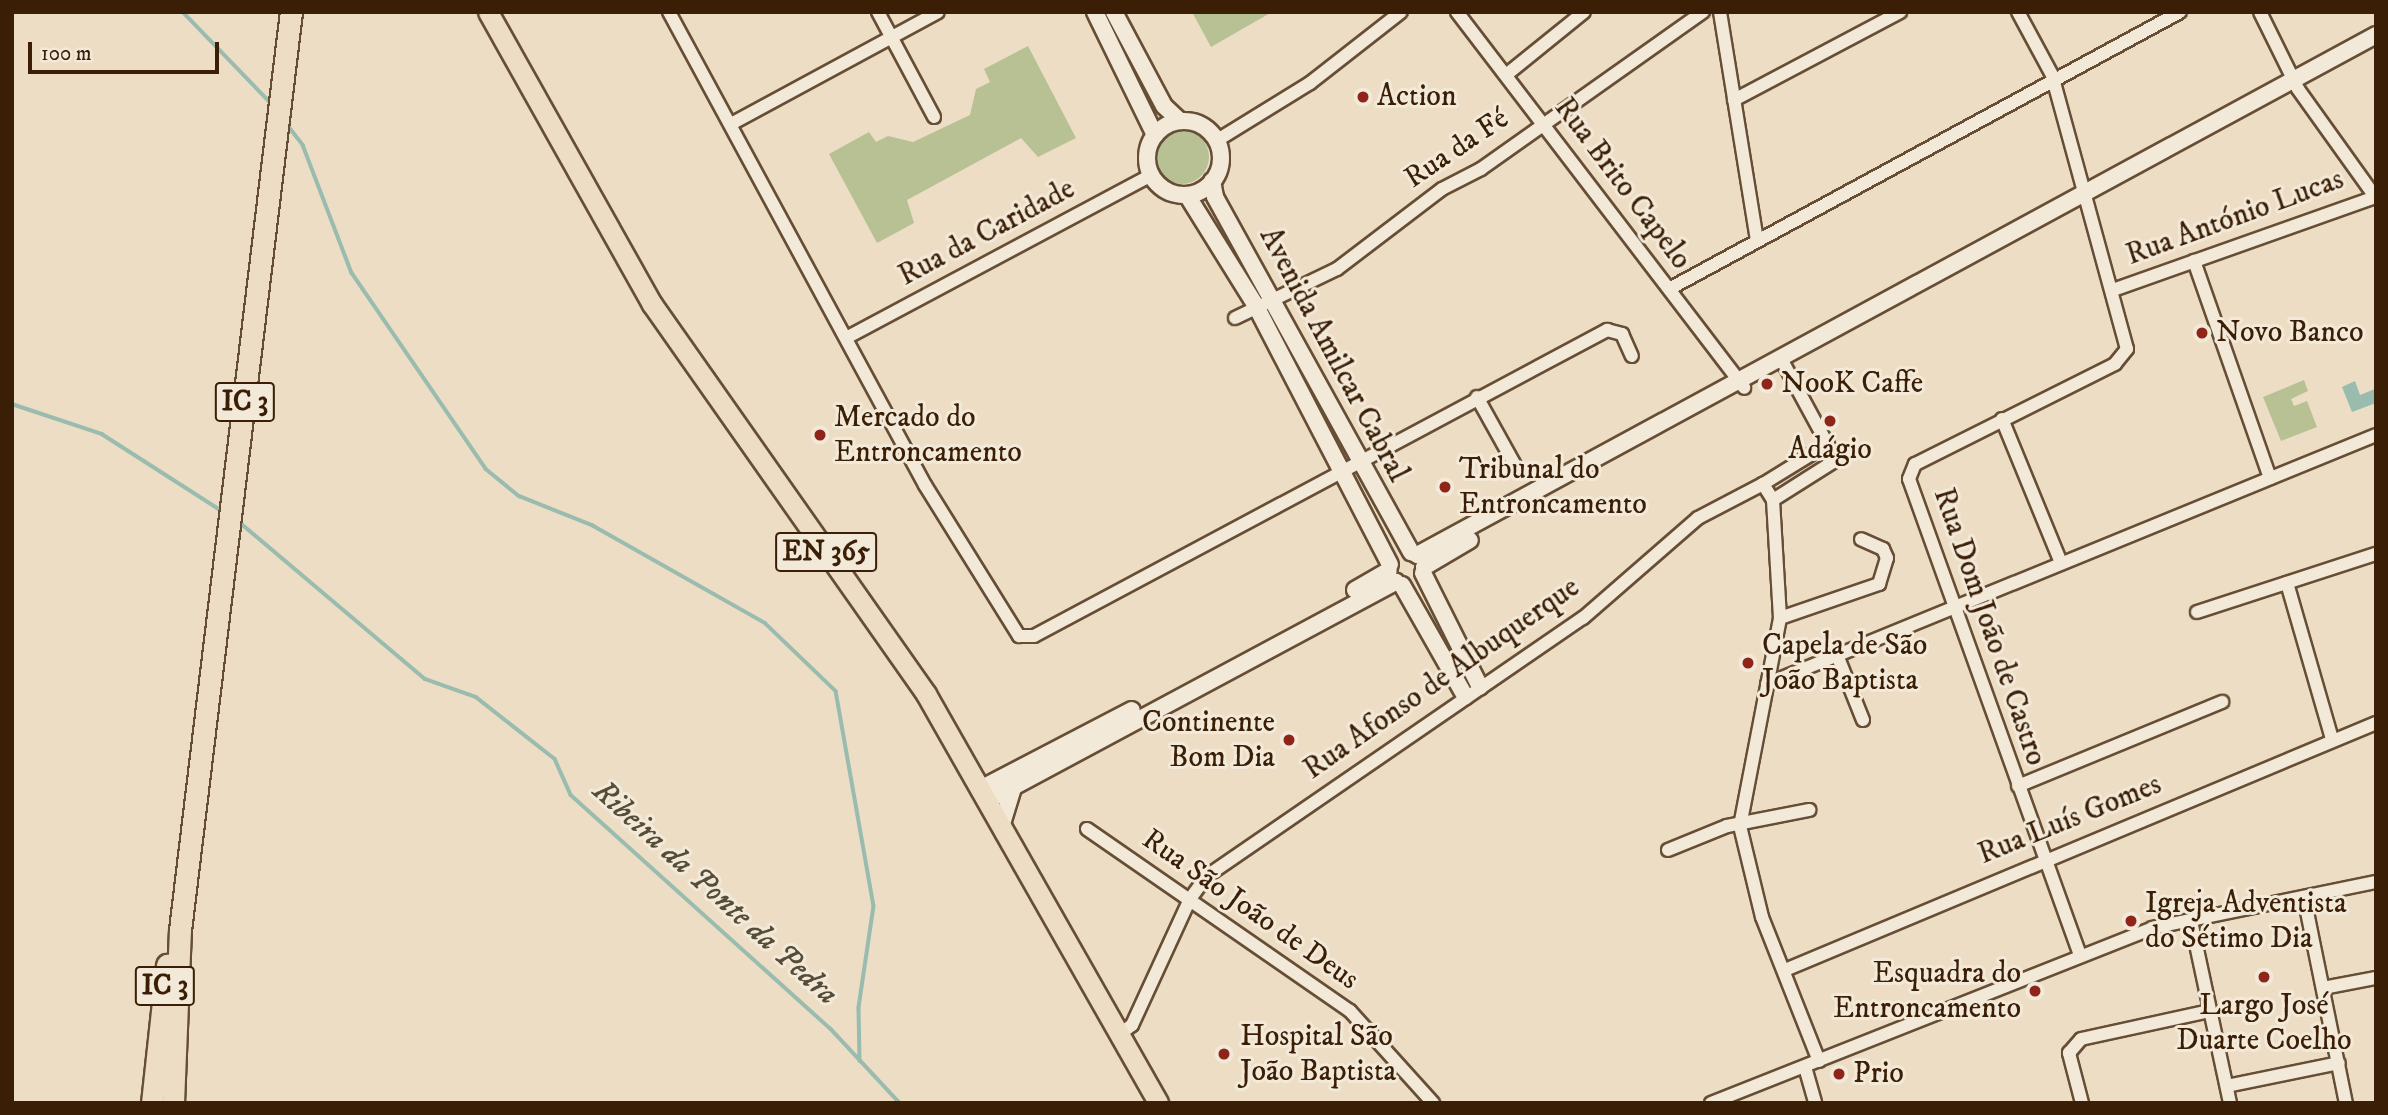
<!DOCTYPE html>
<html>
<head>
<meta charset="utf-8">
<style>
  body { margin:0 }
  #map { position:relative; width:2388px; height:1115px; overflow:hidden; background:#ecddc4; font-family:"IM FELL DW Pica",serif }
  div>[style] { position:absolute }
  .green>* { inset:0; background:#b8c194 }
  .round { border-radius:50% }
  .water>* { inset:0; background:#99bcaf }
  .stream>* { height:3.5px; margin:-1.75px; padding:0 1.75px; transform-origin:1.75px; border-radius:1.75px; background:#99bcaf }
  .roads { filter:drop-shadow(2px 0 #664e35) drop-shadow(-2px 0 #664e35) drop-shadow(0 2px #664e35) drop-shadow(0 -2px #664e35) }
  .minor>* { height:12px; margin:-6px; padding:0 6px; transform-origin:6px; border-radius:6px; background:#f3e9d9 }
  .tertiary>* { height:16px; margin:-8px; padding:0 8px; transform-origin:8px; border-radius:8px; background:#f3e9d9 }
  .tertiary>.ring { margin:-8px; padding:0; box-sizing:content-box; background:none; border:16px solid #f3e9d9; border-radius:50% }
  .primary>* { height:19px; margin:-9.5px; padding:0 9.5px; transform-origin:9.5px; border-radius:9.5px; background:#ecddc4 }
  .trunk>* { height:21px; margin:-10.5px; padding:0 10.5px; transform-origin:10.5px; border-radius:10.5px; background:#ecddc4 }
  .dots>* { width:19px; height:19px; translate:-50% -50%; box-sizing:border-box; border:4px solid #f3e9d9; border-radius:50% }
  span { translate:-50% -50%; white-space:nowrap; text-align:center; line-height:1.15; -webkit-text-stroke:6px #f3e9d9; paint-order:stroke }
  .shield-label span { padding:2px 5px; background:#f3e9d9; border:2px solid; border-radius:5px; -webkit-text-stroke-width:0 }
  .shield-label { font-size:28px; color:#3a1e05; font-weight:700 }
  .poi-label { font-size:30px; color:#3a1e05 }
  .left { translate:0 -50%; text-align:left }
  .right { translate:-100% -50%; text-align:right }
  .street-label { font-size:30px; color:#3a1e05 }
  .water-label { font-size:32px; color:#564d38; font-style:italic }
  .frame { position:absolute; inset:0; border:14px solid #3a1e05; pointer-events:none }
  .scale { position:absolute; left:28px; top:42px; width:191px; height:32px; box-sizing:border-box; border:4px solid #3a1e05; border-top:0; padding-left:9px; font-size:21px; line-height:24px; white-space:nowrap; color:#3a1e05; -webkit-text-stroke:5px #f3e9d9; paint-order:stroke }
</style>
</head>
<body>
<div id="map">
  <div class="green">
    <i style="clip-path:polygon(1192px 12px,1272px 12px,1211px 47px)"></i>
    <i style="clip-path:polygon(1028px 46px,1076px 138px,1038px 157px,1021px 138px,907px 200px,914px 223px,877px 243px,829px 154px,869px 132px,876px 142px,888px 136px,913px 142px,970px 115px,976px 89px,990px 82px,984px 69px)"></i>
    <i class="round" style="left:1155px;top:130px;width:54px;height:54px"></i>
    <i style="clip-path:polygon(2304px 380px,2308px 391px,2291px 399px,2294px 406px,2307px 401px,2317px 427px,2281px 441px,2263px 397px)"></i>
  </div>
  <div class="water">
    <i style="clip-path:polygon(2355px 381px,2360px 395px,2375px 389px,2376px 403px,2352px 412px,2342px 387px)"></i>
  </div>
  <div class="stream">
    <i style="left:183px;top:12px;width:127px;rotate:46deg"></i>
    <i style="left:286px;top:123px;width:28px;rotate:52deg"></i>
    <i style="left:303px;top:145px;width:137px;rotate:69.1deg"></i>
    <i style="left:352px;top:273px;width:237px;rotate:55.6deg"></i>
    <i style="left:486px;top:469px;width:43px;rotate:39.3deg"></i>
    <i style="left:519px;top:496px;width:79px;rotate:21.7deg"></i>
    <i style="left:592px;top:525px;width:199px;rotate:29.5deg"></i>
    <i style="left:765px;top:623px;width:98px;rotate:43.8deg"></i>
    <i style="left:836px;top:691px;width:218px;rotate:80deg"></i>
    <i style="left:874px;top:906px;width:103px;rotate:98.4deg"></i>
    <i style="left:859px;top:1008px;width:53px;rotate:88.9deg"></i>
    <i style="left:12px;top:404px;width:95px;rotate:18.4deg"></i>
    <i style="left:102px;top:434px;width:143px;rotate:32.7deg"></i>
    <i style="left:237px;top:520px;width:246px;rotate:40.2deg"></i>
    <i style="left:425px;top:679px;width:54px;rotate:19.4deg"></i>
    <i style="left:476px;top:697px;width:100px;rotate:38.1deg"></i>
    <i style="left:555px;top:759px;width:39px;rotate:66deg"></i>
    <i style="left:571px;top:795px;width:348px;rotate:42deg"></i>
    <i style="left:830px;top:1028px;width:103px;rotate:47deg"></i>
  </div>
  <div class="roads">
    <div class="minor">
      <i style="left:669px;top:12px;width:538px;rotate:61.58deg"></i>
      <i style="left:925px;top:485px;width:178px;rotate:58.1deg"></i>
      <i style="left:1019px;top:636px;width:15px"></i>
      <i style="left:1034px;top:636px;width:650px;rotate:-28.1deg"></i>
      <i style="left:1607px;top:330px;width:16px;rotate:15deg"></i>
      <i style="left:1622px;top:334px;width:24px;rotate:66deg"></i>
      <i style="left:878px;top:12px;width:119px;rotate:61.9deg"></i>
      <i style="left:1457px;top:12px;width:473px;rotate:52.6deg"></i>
      <i style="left:1720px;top:12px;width:232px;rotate:80.8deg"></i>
      <i style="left:2018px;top:12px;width:72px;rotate:61.6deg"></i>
      <i style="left:2052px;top:75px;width:284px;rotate:74.7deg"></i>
      <i style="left:2127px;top:349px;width:19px;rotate:129deg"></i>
      <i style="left:2115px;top:364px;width:224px;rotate:153.4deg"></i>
      <i style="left:1915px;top:464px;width:16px;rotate:112deg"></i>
      <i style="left:1909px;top:479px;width:506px;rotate:70.24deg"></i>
      <i style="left:2260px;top:12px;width:86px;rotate:63.7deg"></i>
      <i style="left:2298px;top:89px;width:134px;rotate:54.4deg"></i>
      <i style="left:1506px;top:75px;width:100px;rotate:-38.9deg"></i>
      <i style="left:1734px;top:100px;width:188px;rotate:-27.9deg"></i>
      <i style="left:731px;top:124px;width:235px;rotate:-28.4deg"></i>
      <i style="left:1216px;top:141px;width:110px;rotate:-31.7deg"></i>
      <i style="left:1310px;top:83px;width:115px;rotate:-38deg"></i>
      <i style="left:2194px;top:261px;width:230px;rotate:70.7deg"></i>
      <i style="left:1669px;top:289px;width:581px;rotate:-28.46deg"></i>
      <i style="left:2113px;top:290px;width:278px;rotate:-19.5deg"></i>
      <i style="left:1235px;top:318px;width:113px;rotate:-25.7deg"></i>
      <i style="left:1337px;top:269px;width:132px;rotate:-37.3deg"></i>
      <i style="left:1442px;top:189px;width:44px;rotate:-27.1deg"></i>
      <i style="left:1481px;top:169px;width:272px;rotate:-35.3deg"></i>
      <i style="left:848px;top:337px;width:344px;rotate:-28.1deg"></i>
      <i style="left:1477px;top:397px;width:80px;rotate:60.9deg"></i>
      <i style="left:2002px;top:419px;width:156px;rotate:67.7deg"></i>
      <i style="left:1773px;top:500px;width:75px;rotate:-32.4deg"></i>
      <i style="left:1836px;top:460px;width:117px;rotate:-118.5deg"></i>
      <i style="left:2287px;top:583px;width:162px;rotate:73.9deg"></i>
      <i style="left:2197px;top:612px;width:188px;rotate:-18deg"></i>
      <i style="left:1780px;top:618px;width:105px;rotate:-19deg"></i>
      <i style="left:1879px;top:584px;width:27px;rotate:-73deg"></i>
      <i style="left:1887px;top:558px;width:10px;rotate:-114deg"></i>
      <i style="left:1883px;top:549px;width:24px;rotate:-156deg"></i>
      <i style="left:1837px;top:655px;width:70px;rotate:68.2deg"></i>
      <i style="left:1767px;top:684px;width:658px;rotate:-22.24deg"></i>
      <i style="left:2018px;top:786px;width:221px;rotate:-22.4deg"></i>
      <i style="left:1087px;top:829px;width:320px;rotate:34.7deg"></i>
      <i style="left:1350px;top:1011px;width:124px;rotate:47.9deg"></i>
      <i style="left:1668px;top:850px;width:64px;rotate:-22.1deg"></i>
      <i style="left:1727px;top:826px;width:84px;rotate:-11deg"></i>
      <i style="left:2304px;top:897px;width:210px;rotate:78.5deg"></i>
      <i style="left:2191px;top:921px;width:186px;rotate:77.9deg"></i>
      <i style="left:1785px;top:970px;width:641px;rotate:-22.68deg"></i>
      <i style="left:2323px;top:988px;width:54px;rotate:-10.7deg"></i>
      <i style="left:1120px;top:1034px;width:15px;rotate:-37deg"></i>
      <i style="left:1132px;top:1025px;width:139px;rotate:-65.3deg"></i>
      <i style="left:1190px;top:899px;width:29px;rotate:-54deg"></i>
      <i style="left:1207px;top:876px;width:456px;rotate:-34.5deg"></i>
      <i style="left:1583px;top:618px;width:152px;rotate:-41deg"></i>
      <i style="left:1698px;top:518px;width:73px;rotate:-27.6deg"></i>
      <i style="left:1819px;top:1061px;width:155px;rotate:-111.6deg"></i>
      <i style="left:1762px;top:917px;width:94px;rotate:-103.6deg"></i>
      <i style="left:1740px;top:826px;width:212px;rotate:-79.1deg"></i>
      <i style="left:1780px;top:618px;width:118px;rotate:-93.4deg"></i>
      <i style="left:1773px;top:500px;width:19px;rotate:-122deg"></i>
      <i style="left:1763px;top:484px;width:76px;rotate:-31.6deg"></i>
      <i style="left:1805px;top:1067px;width:37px;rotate:74deg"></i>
      <i style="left:2227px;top:1086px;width:114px;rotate:-11.6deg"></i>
      <i style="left:1711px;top:1103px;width:474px;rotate:-21.6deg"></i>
      <i style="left:2152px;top:928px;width:229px;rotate:-11.6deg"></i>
      <i style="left:2082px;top:1103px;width:52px;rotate:-104.6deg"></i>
      <i style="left:2069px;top:1053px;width:18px;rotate:-49deg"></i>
      <i style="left:2081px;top:1039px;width:131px;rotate:-12.3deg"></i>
    </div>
    <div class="tertiary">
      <i style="left:1095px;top:12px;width:137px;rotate:64deg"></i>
      <i style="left:1114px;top:12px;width:106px;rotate:62deg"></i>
      <i style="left:1164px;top:106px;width:22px;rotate:43deg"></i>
      <i class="ring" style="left:1147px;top:121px;width:58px;height:58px"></i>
      <i style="left:1212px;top:181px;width:16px;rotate:79deg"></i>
      <i style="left:1215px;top:197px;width:406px;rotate:61.1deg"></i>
      <i style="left:1187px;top:195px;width:131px;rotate:58.1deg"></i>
      <i style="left:1256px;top:306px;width:291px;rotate:62.6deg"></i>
      <i style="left:1417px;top:555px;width:1091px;rotate:-28.47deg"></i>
      <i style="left:1424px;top:567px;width:53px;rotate:-30.4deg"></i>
      <i style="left:1423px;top:573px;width:127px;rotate:63.4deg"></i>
      <i style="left:1402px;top:585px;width:128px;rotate:60.4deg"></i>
      <i style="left:1355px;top:590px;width:39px;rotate:-30deg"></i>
      <i style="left:980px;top:789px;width:171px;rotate:-27.5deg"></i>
      <i style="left:987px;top:801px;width:464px;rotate:-28.2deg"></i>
      <i style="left:1002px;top:824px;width:39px;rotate:-73deg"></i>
    </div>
    <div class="primary">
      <i style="left:488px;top:12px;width:335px;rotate:60.7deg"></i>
      <i style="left:652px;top:304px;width:477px;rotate:54.9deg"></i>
      <i style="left:926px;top:694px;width:470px;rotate:60.4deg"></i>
    </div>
    <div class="trunk">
      <i style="left:152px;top:1103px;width:139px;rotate:-83.8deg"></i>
      <i style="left:173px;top:1103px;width:173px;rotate:-87.7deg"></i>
      <i style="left:180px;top:930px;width:925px;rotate:-83.11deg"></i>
    </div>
  </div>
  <div class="dots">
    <i style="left:1363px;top:97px;background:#8f2418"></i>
    <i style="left:2202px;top:333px;background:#8f2418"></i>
    <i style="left:1767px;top:384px;background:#8f2418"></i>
    <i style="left:1830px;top:421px;background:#8f2418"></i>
    <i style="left:820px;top:435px;background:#8f2418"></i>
    <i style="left:1445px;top:487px;background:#8f2418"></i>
    <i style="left:1748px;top:663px;background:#8f2418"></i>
    <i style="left:1289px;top:740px;background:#8f2418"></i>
    <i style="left:2131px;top:921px;background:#8f2418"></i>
    <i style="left:2264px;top:977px;background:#8f2418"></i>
    <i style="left:2035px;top:991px;background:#8f2418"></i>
    <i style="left:1224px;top:1054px;background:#8f2418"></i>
    <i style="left:1839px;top:1074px;background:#8f2418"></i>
  </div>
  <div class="shield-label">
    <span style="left:245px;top:402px">IC 3</span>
    <span style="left:826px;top:552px">EN 365</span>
    <span style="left:165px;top:986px">IC 3</span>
  </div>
  <div class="poi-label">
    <span class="left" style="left:1377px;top:97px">Action</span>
    <span class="left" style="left:2216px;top:333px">Novo Banco</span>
    <span class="left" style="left:1781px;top:384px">NooK Caffe</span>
    <span class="left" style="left:834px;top:435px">Mercado do<br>Entroncamento</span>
    <span style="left:1830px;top:450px">Adágio</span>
    <span class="left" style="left:1459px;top:487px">Tribunal do<br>Entroncamento</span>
    <span class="left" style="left:1762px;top:663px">Capela de São<br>João Baptista</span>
    <span class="right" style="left:1275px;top:740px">Continente<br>Bom Dia</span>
    <span class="left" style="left:2145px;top:921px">Igreja Adventista<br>do Sétimo Dia</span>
    <span class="right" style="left:2021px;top:991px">Esquadra do<br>Entroncamento</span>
    <span style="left:2264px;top:1023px">Largo José<br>Duarte Coelho</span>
    <span class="left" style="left:1240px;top:1054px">Hospital São<br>João Baptista</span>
    <span class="left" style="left:1853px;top:1074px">Prio</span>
  </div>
  <div class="street-label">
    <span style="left:1457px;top:149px;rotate:-34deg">Rua da Fé</span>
    <span style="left:1622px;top:184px;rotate:53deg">Rua Brito Capelo</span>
    <span style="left:2235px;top:218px;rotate:-20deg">Rua António Lucas</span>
    <span style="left:987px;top:233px;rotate:-28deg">Rua da Caridade</span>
    <span style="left:1333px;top:355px;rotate:62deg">Avenida Amilcar Cabral</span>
    <span style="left:1989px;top:627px;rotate:71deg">Rua Dom João de Castro</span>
    <span style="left:1442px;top:679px;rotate:-35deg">Rua Afonso de Albuquerque</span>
    <span style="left:2070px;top:820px;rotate:-22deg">Rua Luís Gomes</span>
    <span style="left:1250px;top:910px;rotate:35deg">Rua São João de Deus</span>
  </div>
  <div class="water-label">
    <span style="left:715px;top:893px;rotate:42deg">Ribeira da Ponte da Pedra</span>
  </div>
  <div class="frame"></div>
  <div class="scale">100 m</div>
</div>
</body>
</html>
